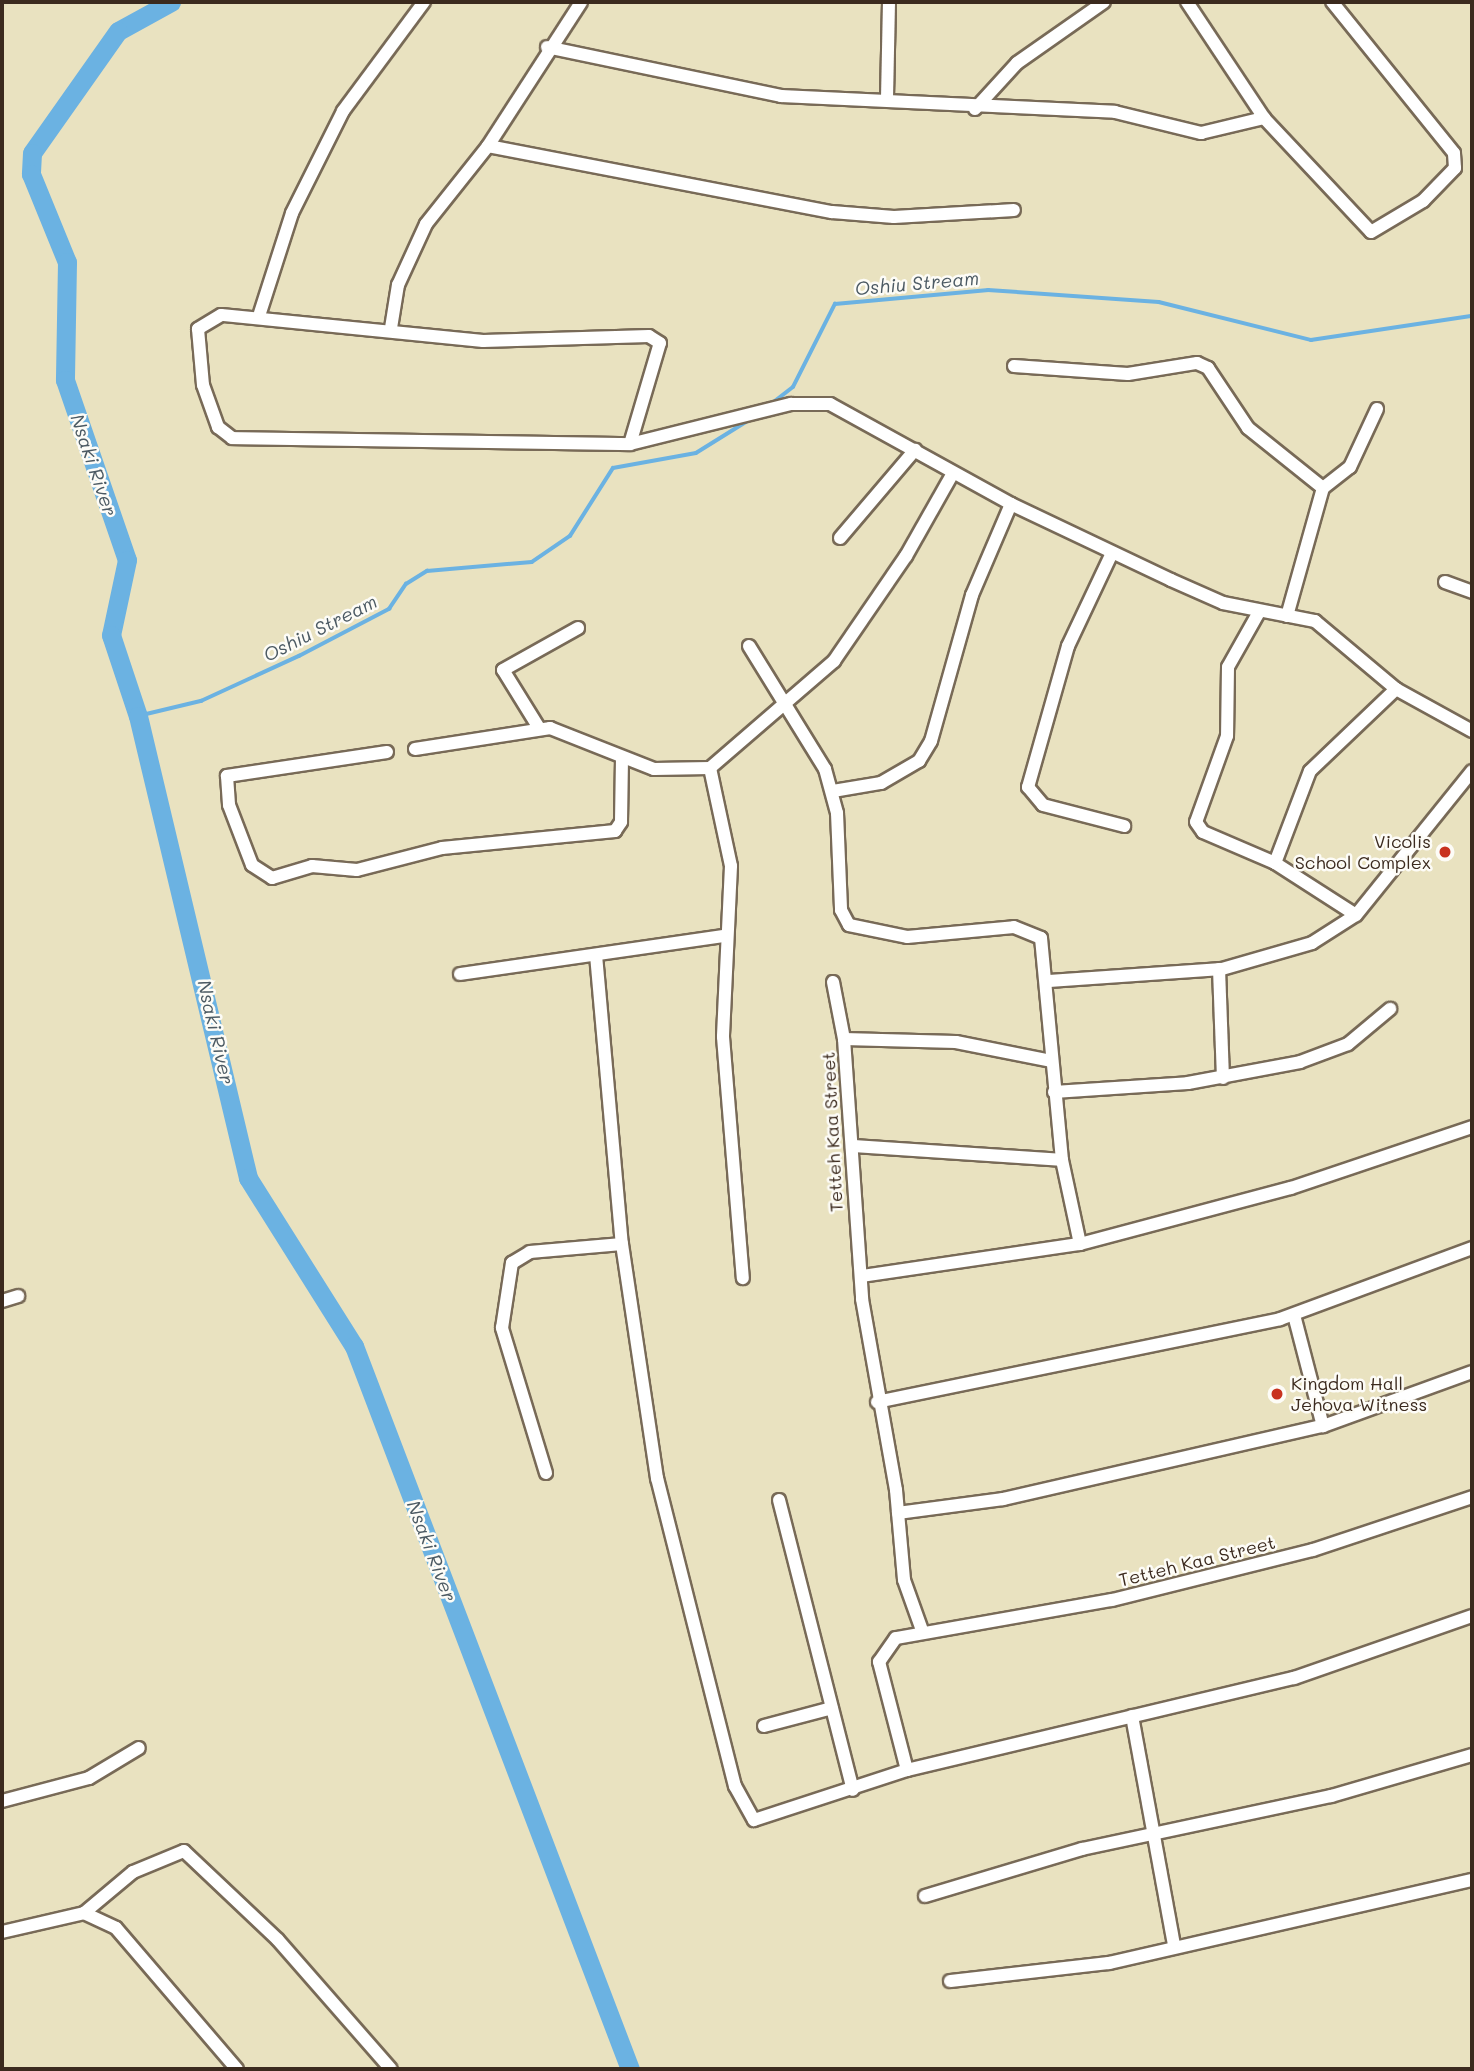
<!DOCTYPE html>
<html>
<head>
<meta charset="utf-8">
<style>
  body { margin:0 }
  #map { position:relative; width:1474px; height:2071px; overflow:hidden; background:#e9e2c0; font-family:Mali,sans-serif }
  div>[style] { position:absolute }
  .stream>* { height:3.5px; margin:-1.75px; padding:0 1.75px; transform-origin:1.75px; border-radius:1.75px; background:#6bb2e2 }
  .river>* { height:19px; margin:-9.5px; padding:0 9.5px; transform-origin:9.5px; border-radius:9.5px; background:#6bb2e2 }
  .roads { filter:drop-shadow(2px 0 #786a57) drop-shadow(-2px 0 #786a57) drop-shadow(0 2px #786a57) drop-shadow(0 -2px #786a57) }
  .minor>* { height:12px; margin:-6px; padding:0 6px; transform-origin:6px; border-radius:6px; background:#fff }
  .dots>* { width:19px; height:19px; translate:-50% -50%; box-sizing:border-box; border:4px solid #fdfcf7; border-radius:50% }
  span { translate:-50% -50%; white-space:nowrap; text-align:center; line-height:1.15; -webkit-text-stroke:5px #fdfcf7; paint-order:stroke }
  .poi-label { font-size:18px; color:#3b2a1e }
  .right { translate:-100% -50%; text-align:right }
  .left { translate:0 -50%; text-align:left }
  .street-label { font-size:18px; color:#3b2a1e }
  .water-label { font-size:19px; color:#4c5a63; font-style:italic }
  .frame { position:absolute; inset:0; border:4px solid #3b2a1e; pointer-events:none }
</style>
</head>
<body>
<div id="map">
  <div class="stream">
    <i style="left:770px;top:405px;width:29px;rotate:-38deg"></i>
    <i style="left:793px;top:387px;width:93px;rotate:-63.2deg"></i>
    <i style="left:835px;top:304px;width:154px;rotate:-5.2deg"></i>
    <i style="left:988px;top:290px;width:171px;rotate:4deg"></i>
    <i style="left:1159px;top:302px;width:157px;rotate:14deg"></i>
    <i style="left:1311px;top:340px;width:163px;rotate:-8.5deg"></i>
    <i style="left:138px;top:716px;width:65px;rotate:-13.4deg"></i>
    <i style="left:201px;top:701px;width:108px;rotate:-24.7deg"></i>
    <i style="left:299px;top:656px;width:102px;rotate:-27.6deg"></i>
    <i style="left:389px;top:609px;width:30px;rotate:-56deg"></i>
    <i style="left:406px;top:584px;width:25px;rotate:-32deg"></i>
    <i style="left:427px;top:571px;width:105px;rotate:-4.9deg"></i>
    <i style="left:532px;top:562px;width:46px;rotate:-34.4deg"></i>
    <i style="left:570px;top:536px;width:80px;rotate:-57.7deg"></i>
    <i style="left:613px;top:468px;width:84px;rotate:-10.2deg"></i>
    <i style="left:696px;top:453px;width:62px;rotate:-31.9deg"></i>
  </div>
  <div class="river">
    <i style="left:171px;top:2px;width:60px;rotate:151.3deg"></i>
    <i style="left:118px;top:31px;width:149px;rotate:125.2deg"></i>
    <i style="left:32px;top:153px;width:21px;rotate:93deg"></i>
    <i style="left:31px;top:174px;width:95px;rotate:67.8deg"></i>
    <i style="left:67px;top:262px;width:118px;rotate:91deg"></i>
    <i style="left:65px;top:380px;width:190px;rotate:71deg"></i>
    <i style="left:127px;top:560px;width:77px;rotate:102deg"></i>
    <i style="left:111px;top:635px;width:85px;rotate:71.6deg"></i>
    <i style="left:138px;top:716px;width:475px;rotate:76.6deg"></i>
    <i style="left:248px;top:1178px;width:199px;rotate:57.8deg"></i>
    <i style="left:354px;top:1346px;width:774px;rotate:69.11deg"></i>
  </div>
  <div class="roads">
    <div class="minor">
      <i style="left:1187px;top:2px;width:139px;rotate:56.4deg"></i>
      <i style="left:1264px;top:118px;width:156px;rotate:46.8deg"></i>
      <i style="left:1371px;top:232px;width:61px;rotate:-30.8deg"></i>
      <i style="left:1423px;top:201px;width:46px;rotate:-45.9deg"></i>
      <i style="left:1455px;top:168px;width:15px;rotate:-94deg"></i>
      <i style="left:1454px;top:153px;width:194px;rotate:-128.9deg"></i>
      <i style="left:547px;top:47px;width:239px;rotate:11.8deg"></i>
      <i style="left:781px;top:96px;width:334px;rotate:2.7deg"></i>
      <i style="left:1115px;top:112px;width:89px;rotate:13.7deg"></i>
      <i style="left:1201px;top:133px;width:65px;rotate:-13.4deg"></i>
      <i style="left:887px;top:98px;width:96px;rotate:-88.8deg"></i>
      <i style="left:975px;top:109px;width:62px;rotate:-47.6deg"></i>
      <i style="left:1017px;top:63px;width:106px;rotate:-35deg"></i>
      <i style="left:488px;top:146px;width:350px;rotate:10.9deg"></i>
      <i style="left:832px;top:212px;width:62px;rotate:4.6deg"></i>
      <i style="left:894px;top:217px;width:120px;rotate:-3.3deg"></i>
      <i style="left:259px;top:316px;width:108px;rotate:-72.2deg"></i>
      <i style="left:292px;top:213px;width:114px;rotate:-63.4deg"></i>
      <i style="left:343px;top:111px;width:136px;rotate:-53.4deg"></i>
      <i style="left:391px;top:328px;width:44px;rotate:-80.8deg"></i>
      <i style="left:398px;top:285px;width:67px;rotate:-65.3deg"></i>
      <i style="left:426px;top:224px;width:100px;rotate:-51.5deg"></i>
      <i style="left:488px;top:146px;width:171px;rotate:-57.1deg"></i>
      <i style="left:1014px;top:366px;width:114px;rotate:4deg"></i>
      <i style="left:1128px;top:374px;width:70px;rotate:-9.1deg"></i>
      <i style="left:1197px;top:363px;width:12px;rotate:24deg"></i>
      <i style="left:1208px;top:368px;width:72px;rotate:56.3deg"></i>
      <i style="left:1248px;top:428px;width:96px;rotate:38.7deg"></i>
      <i style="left:630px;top:444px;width:105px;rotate:-73.5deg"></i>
      <i style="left:660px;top:343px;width:13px;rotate:-148deg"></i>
      <i style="left:649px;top:336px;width:166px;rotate:178.3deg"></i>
      <i style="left:483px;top:341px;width:263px;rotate:-174.3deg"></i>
      <i style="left:221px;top:315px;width:27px;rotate:149deg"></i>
      <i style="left:198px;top:329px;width:56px;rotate:84.9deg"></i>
      <i style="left:203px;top:385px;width:45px;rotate:70.3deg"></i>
      <i style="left:218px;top:427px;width:18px;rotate:38deg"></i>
      <i style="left:232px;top:438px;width:398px;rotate:0.9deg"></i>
      <i style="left:630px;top:444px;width:166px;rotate:-14deg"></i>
      <i style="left:791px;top:404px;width:39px"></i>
      <i style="left:830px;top:404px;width:207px;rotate:28.9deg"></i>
      <i style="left:1011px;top:504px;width:177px;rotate:25.4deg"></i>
      <i style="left:1171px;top:580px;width:57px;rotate:23.9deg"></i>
      <i style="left:1223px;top:603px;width:94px;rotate:11.1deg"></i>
      <i style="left:1315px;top:621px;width:106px;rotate:40deg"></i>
      <i style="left:1396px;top:689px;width:87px;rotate:28.9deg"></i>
      <i style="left:840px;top:538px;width:116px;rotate:-49.6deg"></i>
      <i style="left:1112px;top:553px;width:103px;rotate:115.3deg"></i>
      <i style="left:1068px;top:646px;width:147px;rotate:105.8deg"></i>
      <i style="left:1028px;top:787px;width:23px;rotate:50deg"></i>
      <i style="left:1043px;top:805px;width:84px;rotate:14.5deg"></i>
      <i style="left:1445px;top:582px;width:29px;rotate:20deg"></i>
      <i style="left:1259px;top:612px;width:63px;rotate:119.4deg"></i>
      <i style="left:1228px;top:667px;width:69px;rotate:90.8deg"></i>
      <i style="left:1227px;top:736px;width:91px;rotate:109.8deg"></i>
      <i style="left:1196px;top:822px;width:12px;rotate:55deg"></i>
      <i style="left:1203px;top:832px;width:78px;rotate:23.3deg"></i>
      <i style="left:1275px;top:863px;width:96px;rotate:32.7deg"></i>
      <i style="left:1287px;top:616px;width:133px;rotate:-74.3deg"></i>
      <i style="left:1323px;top:488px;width:34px;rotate:-38deg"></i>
      <i style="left:1350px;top:467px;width:64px;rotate:-65deg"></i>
      <i style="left:749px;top:646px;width:145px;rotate:58.3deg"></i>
      <i style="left:825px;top:769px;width:46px;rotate:74.7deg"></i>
      <i style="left:837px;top:813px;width:97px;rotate:87.6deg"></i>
      <i style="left:841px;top:910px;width:17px;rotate:62deg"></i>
      <i style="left:849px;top:925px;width:59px;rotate:11.7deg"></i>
      <i style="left:907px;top:937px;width:107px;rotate:-5.3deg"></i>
      <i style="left:1014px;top:927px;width:29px;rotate:22deg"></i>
      <i style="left:1041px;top:938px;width:223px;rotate:84.6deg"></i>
      <i style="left:1062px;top:1160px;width:86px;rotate:77.9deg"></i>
      <i style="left:539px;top:728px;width:68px;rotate:-121.8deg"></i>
      <i style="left:503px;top:670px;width:86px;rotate:-29.2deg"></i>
      <i style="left:415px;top:749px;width:137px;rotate:-8.8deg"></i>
      <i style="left:550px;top:728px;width:112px;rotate:21.5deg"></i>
      <i style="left:654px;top:769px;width:56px;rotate:-1deg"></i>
      <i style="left:710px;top:768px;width:164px;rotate:-40.8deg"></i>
      <i style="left:834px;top:661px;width:127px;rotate:-55.6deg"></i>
      <i style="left:906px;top:556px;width:95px;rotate:-60.5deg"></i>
      <i style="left:387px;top:752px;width:162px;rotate:171.5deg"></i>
      <i style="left:227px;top:776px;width:29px;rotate:86deg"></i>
      <i style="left:229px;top:805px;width:64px;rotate:69deg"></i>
      <i style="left:252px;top:865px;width:24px;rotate:33deg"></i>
      <i style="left:272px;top:878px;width:42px;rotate:-16.7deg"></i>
      <i style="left:312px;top:866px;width:45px;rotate:5.1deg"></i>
      <i style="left:357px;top:870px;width:88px;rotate:-14.5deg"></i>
      <i style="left:442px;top:848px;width:174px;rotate:-5.6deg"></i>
      <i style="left:615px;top:831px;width:11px;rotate:-56deg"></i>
      <i style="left:621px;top:822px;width:63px;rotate:-89.1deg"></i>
      <i style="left:710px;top:768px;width:100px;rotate:77.9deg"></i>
      <i style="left:731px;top:866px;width:171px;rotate:92.7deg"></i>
      <i style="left:723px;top:1037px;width:242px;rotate:85.3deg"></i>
      <i style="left:833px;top:791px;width:49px;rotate:-9.5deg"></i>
      <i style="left:881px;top:783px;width:44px;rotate:-30.1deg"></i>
      <i style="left:919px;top:761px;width:23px;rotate:-59deg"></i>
      <i style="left:931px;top:741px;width:152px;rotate:-74.3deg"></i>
      <i style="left:972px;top:595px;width:99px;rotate:-66.8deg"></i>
      <i style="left:1275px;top:863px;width:98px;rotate:-69.2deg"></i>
      <i style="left:1310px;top:771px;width:119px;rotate:-43.6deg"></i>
      <i style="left:596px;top:955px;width:290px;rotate:84.9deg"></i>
      <i style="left:622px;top:1244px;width:237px;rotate:81.5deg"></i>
      <i style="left:657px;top:1478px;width:318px;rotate:75.8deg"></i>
      <i style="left:735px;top:1786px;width:39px;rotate:61deg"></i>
      <i style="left:754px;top:1820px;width:161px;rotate:-18.1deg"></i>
      <i style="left:907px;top:1770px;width:398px;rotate:-13.4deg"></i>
      <i style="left:1294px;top:1678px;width:188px;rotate:-19.2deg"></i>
      <i style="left:1219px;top:969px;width:109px;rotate:87.9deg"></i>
      <i style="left:460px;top:974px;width:267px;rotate:-8.2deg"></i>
      <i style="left:1049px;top:981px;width:173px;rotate:-4deg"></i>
      <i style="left:1222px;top:969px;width:94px;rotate:-16.1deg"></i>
      <i style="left:1312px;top:943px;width:52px;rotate:-32.5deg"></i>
      <i style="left:1356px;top:915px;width:185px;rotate:-51.1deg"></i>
      <i style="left:833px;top:982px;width:58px;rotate:79.1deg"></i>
      <i style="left:844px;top:1039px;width:261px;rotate:86deg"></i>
      <i style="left:862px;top:1299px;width:194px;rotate:79.9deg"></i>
      <i style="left:896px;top:1490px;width:90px;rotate:84.9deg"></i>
      <i style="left:904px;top:1580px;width:56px;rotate:70.3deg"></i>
      <i style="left:844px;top:1039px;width:112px;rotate:1.5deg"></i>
      <i style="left:956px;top:1042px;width:98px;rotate:11.2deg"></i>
      <i style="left:1054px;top:1092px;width:134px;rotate:-3.8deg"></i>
      <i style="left:1188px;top:1083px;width:114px;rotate:-10.6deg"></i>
      <i style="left:1300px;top:1062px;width:51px;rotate:-20.6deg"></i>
      <i style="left:1348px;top:1044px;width:55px;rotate:-39.8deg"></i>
      <i style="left:852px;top:1146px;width:210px;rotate:3.8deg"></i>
      <i style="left:862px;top:1276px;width:220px;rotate:-8.4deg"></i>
      <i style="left:1080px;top:1244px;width:218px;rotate:-14.9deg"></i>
      <i style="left:1291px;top:1188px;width:191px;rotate:-18.6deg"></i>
      <i style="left:2px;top:1301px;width:17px;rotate:-17deg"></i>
      <i style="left:1294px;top:1315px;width:115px;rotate:75.4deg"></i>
      <i style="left:877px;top:1402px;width:411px;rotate:-11.6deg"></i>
      <i style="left:1280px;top:1319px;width:205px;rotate:-20.3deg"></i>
      <i style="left:546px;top:1473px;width:152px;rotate:-106.9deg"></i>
      <i style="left:502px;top:1328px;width:66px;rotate:-81.3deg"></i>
      <i style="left:512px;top:1263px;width:21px;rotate:-31deg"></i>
      <i style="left:530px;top:1252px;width:92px;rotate:-5deg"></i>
      <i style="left:779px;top:1500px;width:299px;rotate:75.7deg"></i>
      <i style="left:898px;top:1513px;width:106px;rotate:-7.6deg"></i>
      <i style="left:1003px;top:1499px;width:328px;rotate:-12.9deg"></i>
      <i style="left:1323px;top:1426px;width:158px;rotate:-19.9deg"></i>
      <i style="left:1132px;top:1716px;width:233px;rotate:79.6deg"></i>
      <i style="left:764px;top:1726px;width:70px;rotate:-14.8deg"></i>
      <i style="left:907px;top:1770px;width:112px;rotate:-104.5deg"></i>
      <i style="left:879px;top:1662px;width:29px;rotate:-55deg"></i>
      <i style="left:896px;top:1638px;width:219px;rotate:-10deg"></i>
      <i style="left:1112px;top:1600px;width:207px;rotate:-14deg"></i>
      <i style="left:1313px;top:1550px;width:168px;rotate:-18.4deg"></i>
      <i style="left:2px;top:1801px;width:90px;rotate:-14.8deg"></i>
      <i style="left:89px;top:1778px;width:58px;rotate:-31deg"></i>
      <i style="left:925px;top:1896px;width:164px;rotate:-16.7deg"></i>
      <i style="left:1082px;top:1849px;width:255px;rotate:-12deg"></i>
      <i style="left:1331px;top:1796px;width:147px;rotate:-16.2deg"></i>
      <i style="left:84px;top:1913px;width:35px;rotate:25deg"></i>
      <i style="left:116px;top:1928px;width:186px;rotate:49.4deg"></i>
      <i style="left:2px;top:1932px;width:84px;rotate:-13deg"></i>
      <i style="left:84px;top:1913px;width:64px;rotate:-39.9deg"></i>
      <i style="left:133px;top:1872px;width:55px;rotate:-22.4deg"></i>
      <i style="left:184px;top:1851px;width:129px;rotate:43.4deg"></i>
      <i style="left:278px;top:1940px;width:171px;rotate:48.8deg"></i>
      <i style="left:950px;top:1981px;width:160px;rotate:-6.5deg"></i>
      <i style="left:1109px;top:1963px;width:372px;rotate:-12.9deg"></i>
    </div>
  </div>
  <div class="dots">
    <i style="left:1445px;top:852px;background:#c8321e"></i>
    <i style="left:1277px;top:1394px;background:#c8321e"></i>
  </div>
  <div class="poi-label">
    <span class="right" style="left:1431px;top:852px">Vicolis<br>School Complex</span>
    <span class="left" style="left:1291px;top:1394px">Kingdom Hall<br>Jehova Witness</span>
  </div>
  <div class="street-label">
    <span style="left:832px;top:1132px;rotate:-93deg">Tetteh Kaa Street</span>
    <span style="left:1197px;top:1561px;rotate:-14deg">Tetteh Kaa Street</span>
  </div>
  <div class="water-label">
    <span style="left:917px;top:283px;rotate:-5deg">Oshiu Stream</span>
    <span style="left:94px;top:465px;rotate:71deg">Nsaki River</span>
    <span style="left:320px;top:628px;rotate:-27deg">Oshiu Stream</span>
    <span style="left:216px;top:1032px;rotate:77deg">Nsaki River</span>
    <span style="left:432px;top:1551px;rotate:69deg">Nsaki River</span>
  </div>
  <div class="frame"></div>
</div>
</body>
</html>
